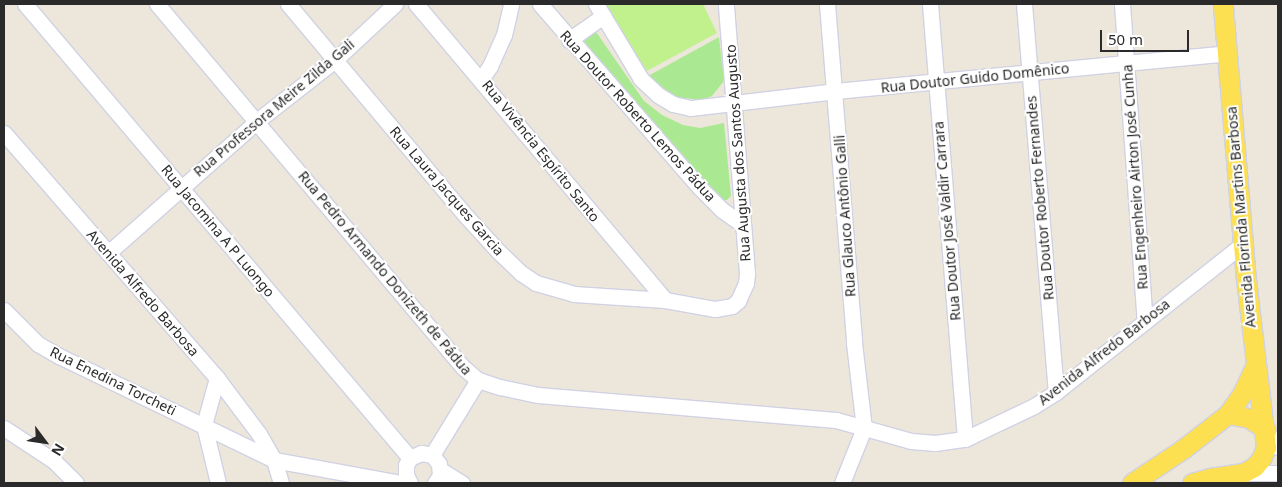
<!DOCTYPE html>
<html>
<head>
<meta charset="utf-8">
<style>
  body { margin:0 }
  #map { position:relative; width:1282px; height:487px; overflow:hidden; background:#ede7db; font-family:"Noto Sans",sans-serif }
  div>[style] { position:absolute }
  .green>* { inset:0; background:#aae992 }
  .pitch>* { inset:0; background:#c0f18d }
  .roads { filter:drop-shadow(1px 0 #d0d2e4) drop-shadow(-1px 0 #d0d2e4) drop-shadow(0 1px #d0d2e4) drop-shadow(0 -1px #d0d2e4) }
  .minor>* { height:15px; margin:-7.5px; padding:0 7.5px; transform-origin:7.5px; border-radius:7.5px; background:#fff }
  .major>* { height:19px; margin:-9.5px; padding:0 9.5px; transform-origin:9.5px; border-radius:9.5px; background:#fde051 }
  span { translate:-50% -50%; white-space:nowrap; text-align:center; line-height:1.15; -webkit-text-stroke:4px #fff; paint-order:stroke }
  .street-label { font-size:14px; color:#2a2a2a }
  .frame { position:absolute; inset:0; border:5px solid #2a2a2a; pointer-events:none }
  .north { position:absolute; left:20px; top:417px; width:50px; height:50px; -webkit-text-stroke:4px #fff; paint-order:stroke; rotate:121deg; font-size:14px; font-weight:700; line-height:20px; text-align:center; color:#2a2a2a }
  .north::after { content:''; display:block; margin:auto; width:18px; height:22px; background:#2a2a2a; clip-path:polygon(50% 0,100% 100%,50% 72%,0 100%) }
  .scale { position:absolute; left:1100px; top:30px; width:89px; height:22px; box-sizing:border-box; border:2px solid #2a2a2a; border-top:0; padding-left:6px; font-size:15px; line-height:18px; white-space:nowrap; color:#2a2a2a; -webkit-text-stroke:4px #fff; paint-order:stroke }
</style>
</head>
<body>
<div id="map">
  <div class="green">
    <i style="clip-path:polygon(594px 29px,644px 101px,662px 115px,683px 125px,700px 128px,724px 123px,731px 196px,727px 200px,722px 200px,711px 190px,580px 40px)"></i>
    <i style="clip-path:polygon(719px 37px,724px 81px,712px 96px,702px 100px,675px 97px,648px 76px)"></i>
  </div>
  <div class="pitch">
    <i style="clip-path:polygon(606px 4px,703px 4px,717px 33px,645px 72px)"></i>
  </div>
  <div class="roads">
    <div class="minor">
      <i style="left:25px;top:4px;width:595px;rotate:49.7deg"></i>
      <i style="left:157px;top:4px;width:476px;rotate:49.9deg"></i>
      <i style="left:464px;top:368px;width:18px;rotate:41deg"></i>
      <i style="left:478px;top:380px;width:23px;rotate:18deg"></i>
      <i style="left:500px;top:387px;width:39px;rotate:12deg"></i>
      <i style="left:538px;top:395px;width:299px;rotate:4.8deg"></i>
      <i style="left:836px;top:420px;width:78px;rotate:15.6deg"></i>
      <i style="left:911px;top:441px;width:24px;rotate:5deg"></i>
      <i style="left:935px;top:443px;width:30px;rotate:-8deg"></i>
      <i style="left:965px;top:439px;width:76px;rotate:-25.6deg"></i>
      <i style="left:1034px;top:406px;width:26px;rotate:-32deg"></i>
      <i style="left:1056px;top:392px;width:240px;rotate:-38.4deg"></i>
      <i style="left:288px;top:4px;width:277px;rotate:50deg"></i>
      <i style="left:466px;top:216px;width:47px;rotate:47.6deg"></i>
      <i style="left:498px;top:251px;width:32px;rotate:44deg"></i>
      <i style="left:521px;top:273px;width:18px;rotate:34deg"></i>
      <i style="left:536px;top:283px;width:40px;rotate:16deg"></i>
      <i style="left:574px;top:294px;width:91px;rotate:3.8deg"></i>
      <i style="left:665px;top:300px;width:51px;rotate:10.2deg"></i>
      <i style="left:715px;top:309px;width:17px;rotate:-10deg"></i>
      <i style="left:732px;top:306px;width:8px;rotate:-40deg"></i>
      <i style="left:738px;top:301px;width:20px;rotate:-66deg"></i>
      <i style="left:746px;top:283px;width:10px;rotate:-84deg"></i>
      <i style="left:747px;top:273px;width:270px;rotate:-94.5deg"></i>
      <i style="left:416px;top:4px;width:387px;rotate:49.9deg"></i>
      <i style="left:540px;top:4px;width:244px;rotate:49deg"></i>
      <i style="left:700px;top:188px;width:31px;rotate:45deg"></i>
      <i style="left:722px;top:210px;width:24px;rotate:35deg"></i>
      <i style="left:596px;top:4px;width:87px;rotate:59deg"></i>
      <i style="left:641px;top:79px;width:23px;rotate:43deg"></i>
      <i style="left:658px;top:95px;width:17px;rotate:31deg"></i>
      <i style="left:673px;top:104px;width:18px;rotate:13deg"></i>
      <i style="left:691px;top:108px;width:145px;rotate:-6.7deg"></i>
      <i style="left:835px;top:91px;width:394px;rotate:-5.5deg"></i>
      <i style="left:827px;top:4px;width:340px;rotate:85.4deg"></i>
      <i style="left:854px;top:343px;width:86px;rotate:83.3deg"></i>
      <i style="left:864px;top:428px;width:59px;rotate:111.8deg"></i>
      <i style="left:930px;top:4px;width:436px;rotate:85.4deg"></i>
      <i style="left:1024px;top:4px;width:389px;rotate:85.3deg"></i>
      <i style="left:1122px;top:4px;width:318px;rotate:85.9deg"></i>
      <i style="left:569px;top:40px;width:42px;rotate:-35.2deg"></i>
      <i style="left:481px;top:79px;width:16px;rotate:-55deg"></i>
      <i style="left:490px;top:66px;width:34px;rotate:-66deg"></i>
      <i style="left:504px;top:35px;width:32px;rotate:-77deg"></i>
      <i style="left:4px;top:133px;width:325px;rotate:49deg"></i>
      <i style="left:217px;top:378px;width:70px;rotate:53.1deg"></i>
      <i style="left:259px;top:434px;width:30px;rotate:60deg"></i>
      <i style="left:274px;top:460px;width:24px;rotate:73deg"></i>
      <i style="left:108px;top:253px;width:199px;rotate:-41.5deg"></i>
      <i style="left:257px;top:121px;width:100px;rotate:-38.1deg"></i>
      <i style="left:336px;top:59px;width:81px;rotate:-43deg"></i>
      <i style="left:4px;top:310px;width:48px;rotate:45deg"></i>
      <i style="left:38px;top:344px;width:24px;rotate:30deg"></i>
      <i style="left:59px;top:356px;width:239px;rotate:25.8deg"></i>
      <i style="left:274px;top:460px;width:128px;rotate:10.3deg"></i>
      <i style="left:217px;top:378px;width:49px;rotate:105.5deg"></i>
      <i style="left:204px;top:425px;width:60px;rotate:76.4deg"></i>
      <i style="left:4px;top:428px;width:60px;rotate:33.4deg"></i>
      <i style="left:54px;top:461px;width:31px;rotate:45deg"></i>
      <i style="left:1266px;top:430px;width:21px;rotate:55deg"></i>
      <i style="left:432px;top:455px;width:88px;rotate:-58.5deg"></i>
      <i style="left:441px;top:470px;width:25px;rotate:32deg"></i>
      <i style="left:1243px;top:473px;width:35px"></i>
      <i style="left:410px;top:483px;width:9px;rotate:-117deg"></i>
      <i style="left:406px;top:475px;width:10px;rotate:-90deg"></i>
      <i style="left:406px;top:465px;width:8px;rotate:-60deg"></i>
      <i style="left:410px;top:458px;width:12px;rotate:-24deg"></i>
      <i style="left:421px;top:453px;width:11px;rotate:10deg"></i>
      <i style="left:432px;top:455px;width:11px;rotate:52deg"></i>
      <i style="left:439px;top:464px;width:12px;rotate:85deg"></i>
      <i style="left:440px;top:476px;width:9px;rotate:126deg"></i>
    </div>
    <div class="major">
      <i style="left:1228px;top:414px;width:21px;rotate:11deg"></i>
      <i style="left:1249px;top:418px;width:21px;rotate:35deg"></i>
      <i style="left:1132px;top:483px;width:61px;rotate:-33.7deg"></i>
      <i style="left:1183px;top:449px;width:57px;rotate:-37.9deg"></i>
      <i style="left:1228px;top:414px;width:24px;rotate:-55deg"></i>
      <i style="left:1242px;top:394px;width:31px;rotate:-65deg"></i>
      <i style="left:1192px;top:483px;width:19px;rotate:-16deg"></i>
      <i style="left:1210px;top:478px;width:33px;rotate:-9deg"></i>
      <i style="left:1243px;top:473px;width:13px;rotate:-29deg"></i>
      <i style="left:1254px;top:467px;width:11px;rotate:-49deg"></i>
      <i style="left:1261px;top:459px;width:13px;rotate:-67deg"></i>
      <i style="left:1266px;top:447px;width:168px;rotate:-96.8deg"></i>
      <i style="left:1246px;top:280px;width:277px;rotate:-94.8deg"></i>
    </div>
  </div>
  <div class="street-label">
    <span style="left:975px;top:78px;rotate:-6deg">Rua Doutor Guido Domênico</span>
    <span style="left:274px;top:108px;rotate:-40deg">Rua Professora Meire Zilda Gali</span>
    <span style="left:638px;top:116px;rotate:48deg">Rua Doutor Roberto Lemos Pádua</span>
    <span style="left:541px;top:151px;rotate:51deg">Rua Vivência Espírito Santo</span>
    <span style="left:738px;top:153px;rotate:-94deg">Rua Augusta dos Santos Augusto</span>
    <span style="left:1135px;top:177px;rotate:-94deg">Rua Engenheiro Airton José Cunha</span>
    <span style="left:447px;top:191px;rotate:49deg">Rua Laura Jacques Garcia</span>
    <span style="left:1040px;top:198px;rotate:-95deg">Rua Doutor Roberto Fernandes</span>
    <span style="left:845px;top:216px;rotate:-94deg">Rua Glauco Antônio Galli</span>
    <span style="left:1241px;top:217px;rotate:-95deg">Avenida Florinda Martins Barbosa</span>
    <span style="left:947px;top:221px;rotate:-95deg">Rua Doutor José Valdir Carrara</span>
    <span style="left:218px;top:231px;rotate:50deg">Rua Jacomina A P Luongo</span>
    <span style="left:385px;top:273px;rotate:50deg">Rua Pedro Armando Donizeth de Pádua</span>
    <span style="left:143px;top:293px;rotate:49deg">Avenida Alfredo Barbosa</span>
    <span style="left:1104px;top:352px;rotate:-38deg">Avenida Alfredo Barbosa</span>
    <span style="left:113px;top:381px;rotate:26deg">Rua Enedina Torcheti</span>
  </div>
  <div class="frame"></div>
  <div class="north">N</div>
  <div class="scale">50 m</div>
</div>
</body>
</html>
